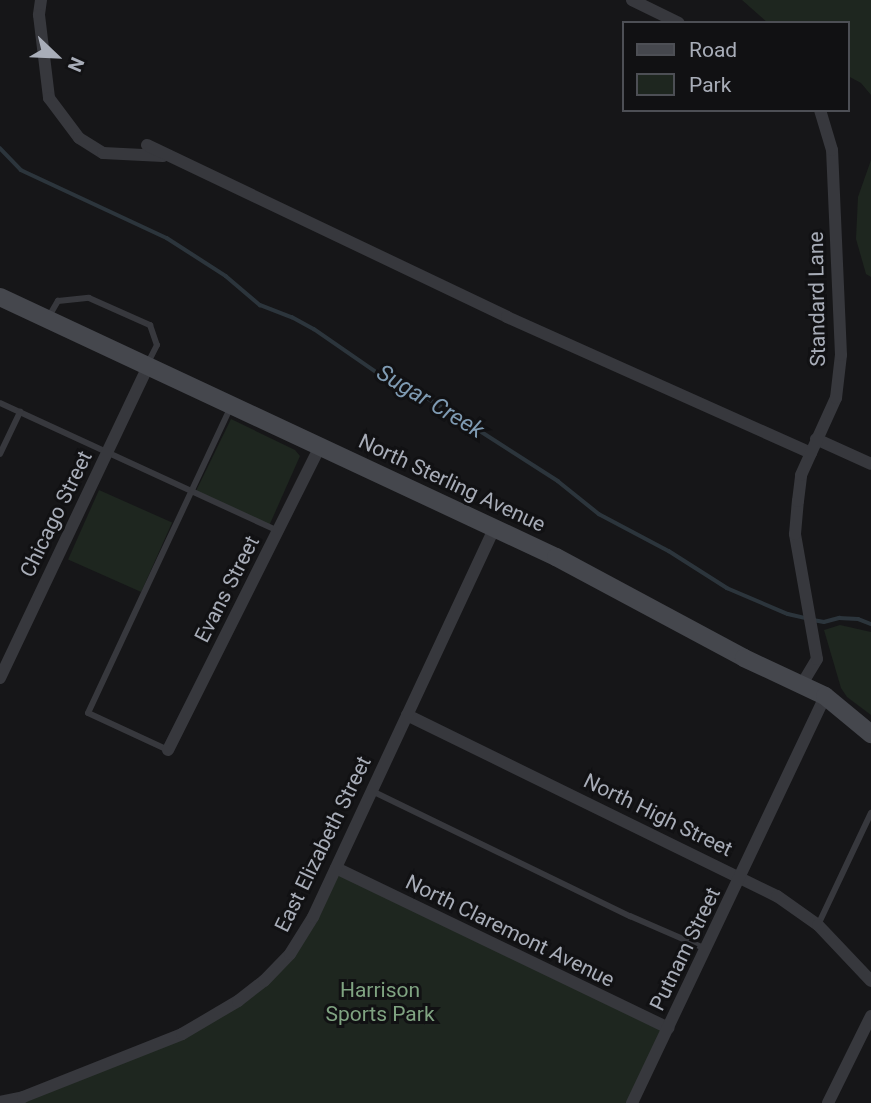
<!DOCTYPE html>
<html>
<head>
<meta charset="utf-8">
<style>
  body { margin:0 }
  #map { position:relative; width:871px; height:1103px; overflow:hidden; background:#161618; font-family:Roboto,sans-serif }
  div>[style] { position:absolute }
  .green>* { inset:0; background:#1e261f; transform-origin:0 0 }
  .stream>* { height:3.5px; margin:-1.75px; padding:0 1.75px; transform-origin:1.75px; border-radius:1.75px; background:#2c353c }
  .lane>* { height:6px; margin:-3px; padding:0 3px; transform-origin:3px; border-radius:3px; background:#37383d }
  .street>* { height:12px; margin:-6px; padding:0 6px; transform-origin:6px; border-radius:6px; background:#37383d }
  .secondary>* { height:18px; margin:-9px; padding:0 9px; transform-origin:9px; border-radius:9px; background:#45474d }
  span { translate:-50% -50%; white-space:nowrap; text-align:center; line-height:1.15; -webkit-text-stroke:6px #111113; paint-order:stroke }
  .street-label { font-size:21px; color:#a8adb8 }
  .park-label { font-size:21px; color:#7fa381 }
  .water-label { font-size:23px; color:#7f9bb3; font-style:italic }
  .legend { position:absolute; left:622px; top:21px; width:228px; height:91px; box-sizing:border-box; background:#111113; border:2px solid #4d4f55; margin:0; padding:9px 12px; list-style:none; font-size:21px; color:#a8adb8 }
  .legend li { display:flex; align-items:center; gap:14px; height:35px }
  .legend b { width:35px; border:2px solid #4d4f55 }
  .north { position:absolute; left:21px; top:21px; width:70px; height:70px; -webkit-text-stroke:5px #111113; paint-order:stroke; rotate:113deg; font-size:19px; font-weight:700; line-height:28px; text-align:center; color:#a8adb8 }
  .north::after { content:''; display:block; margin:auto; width:24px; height:32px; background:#a8adb8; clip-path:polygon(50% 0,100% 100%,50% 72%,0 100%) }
</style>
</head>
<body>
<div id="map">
  <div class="green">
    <i style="clip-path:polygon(742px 0,871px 0,871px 95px,861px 83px,848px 76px,848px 23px,768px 23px)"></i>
    <i style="clip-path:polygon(871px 160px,871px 277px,866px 274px,856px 239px,858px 197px)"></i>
    <i style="clip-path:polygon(231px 419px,295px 450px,300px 456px,269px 526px,196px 491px)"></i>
    <i style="left:99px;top:490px;width:80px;height:76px;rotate:24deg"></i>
    <i style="clip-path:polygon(840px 625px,871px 632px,871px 715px,847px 697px,841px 688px,824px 630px)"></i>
    <i style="clip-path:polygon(336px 868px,668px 1028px,632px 1103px,0 1103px,140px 1053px,238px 1001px,290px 954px)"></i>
  </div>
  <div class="stream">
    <i style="left:0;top:148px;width:30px;rotate:46deg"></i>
    <i style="left:21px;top:170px;width:161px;rotate:25deg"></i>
    <i style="left:167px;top:238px;width:70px;rotate:32.8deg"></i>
    <i style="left:226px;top:276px;width:45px;rotate:40.5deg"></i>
    <i style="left:260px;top:305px;width:34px;rotate:21deg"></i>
    <i style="left:292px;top:317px;width:25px;rotate:29deg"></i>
    <i style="left:314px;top:329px;width:86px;rotate:34.6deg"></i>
    <i style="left:385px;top:378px;width:13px;rotate:9deg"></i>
    <i style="left:398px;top:380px;width:89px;rotate:31.7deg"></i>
    <i style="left:474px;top:427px;width:100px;rotate:32.7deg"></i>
    <i style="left:558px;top:481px;width:53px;rotate:38.8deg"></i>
    <i style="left:599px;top:514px;width:79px;rotate:27.9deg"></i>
    <i style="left:669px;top:551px;width:69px;rotate:32.5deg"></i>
    <i style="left:727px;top:588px;width:66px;rotate:23.1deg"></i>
    <i style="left:788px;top:614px;width:18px;rotate:13deg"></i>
    <i style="left:813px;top:620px;width:11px;rotate:10deg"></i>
    <i style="left:824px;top:622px;width:16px;rotate:-15deg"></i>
    <i style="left:839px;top:618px;width:19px;rotate:3deg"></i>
    <i style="left:858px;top:619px;width:14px;rotate:21deg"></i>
  </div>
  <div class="lane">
    <i style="left:48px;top:318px;width:20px;rotate:-60deg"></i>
    <i style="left:58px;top:301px;width:31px;rotate:-6deg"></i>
    <i style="left:89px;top:298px;width:67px;rotate:23.9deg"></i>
    <i style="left:150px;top:325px;width:21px;rotate:71deg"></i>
    <i style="left:157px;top:345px;width:22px;rotate:117deg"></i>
    <i style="left:0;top:403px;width:306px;rotate:24.7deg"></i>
    <i style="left:0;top:454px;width:47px;rotate:-64.5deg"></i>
    <i style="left:168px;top:750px;width:88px;rotate:-155.2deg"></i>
    <i style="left:88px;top:713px;width:336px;rotate:-65deg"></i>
    <i style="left:372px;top:791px;width:287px;rotate:25.9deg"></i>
    <i style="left:630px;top:916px;width:81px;rotate:23.4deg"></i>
    <i style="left:818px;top:925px;width:124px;rotate:-64.7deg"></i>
  </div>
  <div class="street">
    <i style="left:41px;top:0;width:15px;rotate:98deg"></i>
    <i style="left:39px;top:15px;width:84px;rotate:83.1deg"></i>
    <i style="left:49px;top:98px;width:50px;rotate:53.1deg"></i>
    <i style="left:79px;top:138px;width:28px;rotate:32deg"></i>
    <i style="left:103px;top:153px;width:60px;rotate:2.9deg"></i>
    <i style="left:632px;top:0;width:52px;rotate:26.1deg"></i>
    <i style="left:147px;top:145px;width:399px;rotate:25.5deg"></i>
    <i style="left:507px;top:317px;width:333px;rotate:24.1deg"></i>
    <i style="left:816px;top:439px;width:60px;rotate:24.4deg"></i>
    <i style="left:0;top:678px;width:344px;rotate:-64.6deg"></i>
    <i style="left:802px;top:684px;width:29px;rotate:-59deg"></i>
    <i style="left:817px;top:659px;width:127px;rotate:-100deg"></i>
    <i style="left:795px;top:534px;width:33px;rotate:-85deg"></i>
    <i style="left:798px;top:501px;width:26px;rotate:-83deg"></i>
    <i style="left:801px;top:475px;width:85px;rotate:-65.6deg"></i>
    <i style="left:836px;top:398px;width:43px;rotate:-83.4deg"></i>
    <i style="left:841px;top:355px;width:205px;rotate:-92.5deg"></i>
    <i style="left:832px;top:150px;width:42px;rotate:-106.7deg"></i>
    <i style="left:407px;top:715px;width:412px;rotate:26.1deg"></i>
    <i style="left:777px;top:896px;width:50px;rotate:35.3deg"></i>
    <i style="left:818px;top:925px;width:77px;rotate:46.6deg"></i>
    <i style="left:168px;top:750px;width:340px;rotate:-63.4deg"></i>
    <i style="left:336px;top:868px;width:369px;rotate:25.7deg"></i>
    <i style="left:0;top:1102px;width:24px;rotate:-12deg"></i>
    <i style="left:23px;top:1097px;width:171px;rotate:-21.6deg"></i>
    <i style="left:182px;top:1034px;width:65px;rotate:-30.5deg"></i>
    <i style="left:238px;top:1001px;width:33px;rotate:-38deg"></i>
    <i style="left:264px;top:981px;width:37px;rotate:-46deg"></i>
    <i style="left:290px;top:954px;width:44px;rotate:-58.1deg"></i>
    <i style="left:313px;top:917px;width:429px;rotate:-65deg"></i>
    <i style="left:632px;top:1103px;width:450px;rotate:-64.6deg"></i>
    <i style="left:828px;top:1103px;width:97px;rotate:-63.7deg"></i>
  </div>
  <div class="secondary">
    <i style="left:0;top:297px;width:614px;rotate:25.06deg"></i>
    <i style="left:556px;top:557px;width:213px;rotate:28.2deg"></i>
    <i style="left:744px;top:658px;width:89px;rotate:25.1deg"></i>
    <i style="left:825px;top:696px;width:60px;rotate:39.6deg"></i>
  </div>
  <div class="street-label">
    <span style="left:817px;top:299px;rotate:-91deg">Standard Lane</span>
    <span style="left:452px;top:483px;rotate:25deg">North Sterling Avenue</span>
    <span style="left:56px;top:514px;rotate:-64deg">Chicago Street</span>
    <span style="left:227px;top:589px;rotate:-63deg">Evans Street</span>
    <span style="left:658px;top:815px;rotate:26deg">North High Street</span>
    <span style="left:323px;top:844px;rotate:-64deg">East Elizabeth Street</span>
    <span style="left:510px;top:931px;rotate:26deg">North Claremont Avenue</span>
    <span style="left:685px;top:949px;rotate:-64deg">Putnam Street</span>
  </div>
  <div class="park-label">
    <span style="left:380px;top:1002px">Harrison<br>Sports Park</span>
  </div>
  <div class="water-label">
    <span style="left:430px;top:402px;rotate:31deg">Sugar Creek</span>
  </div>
  <ul class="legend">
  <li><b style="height:9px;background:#45474d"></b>Road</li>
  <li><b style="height:19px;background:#1e261f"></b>Park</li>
  </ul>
  <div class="north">N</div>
</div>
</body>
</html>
